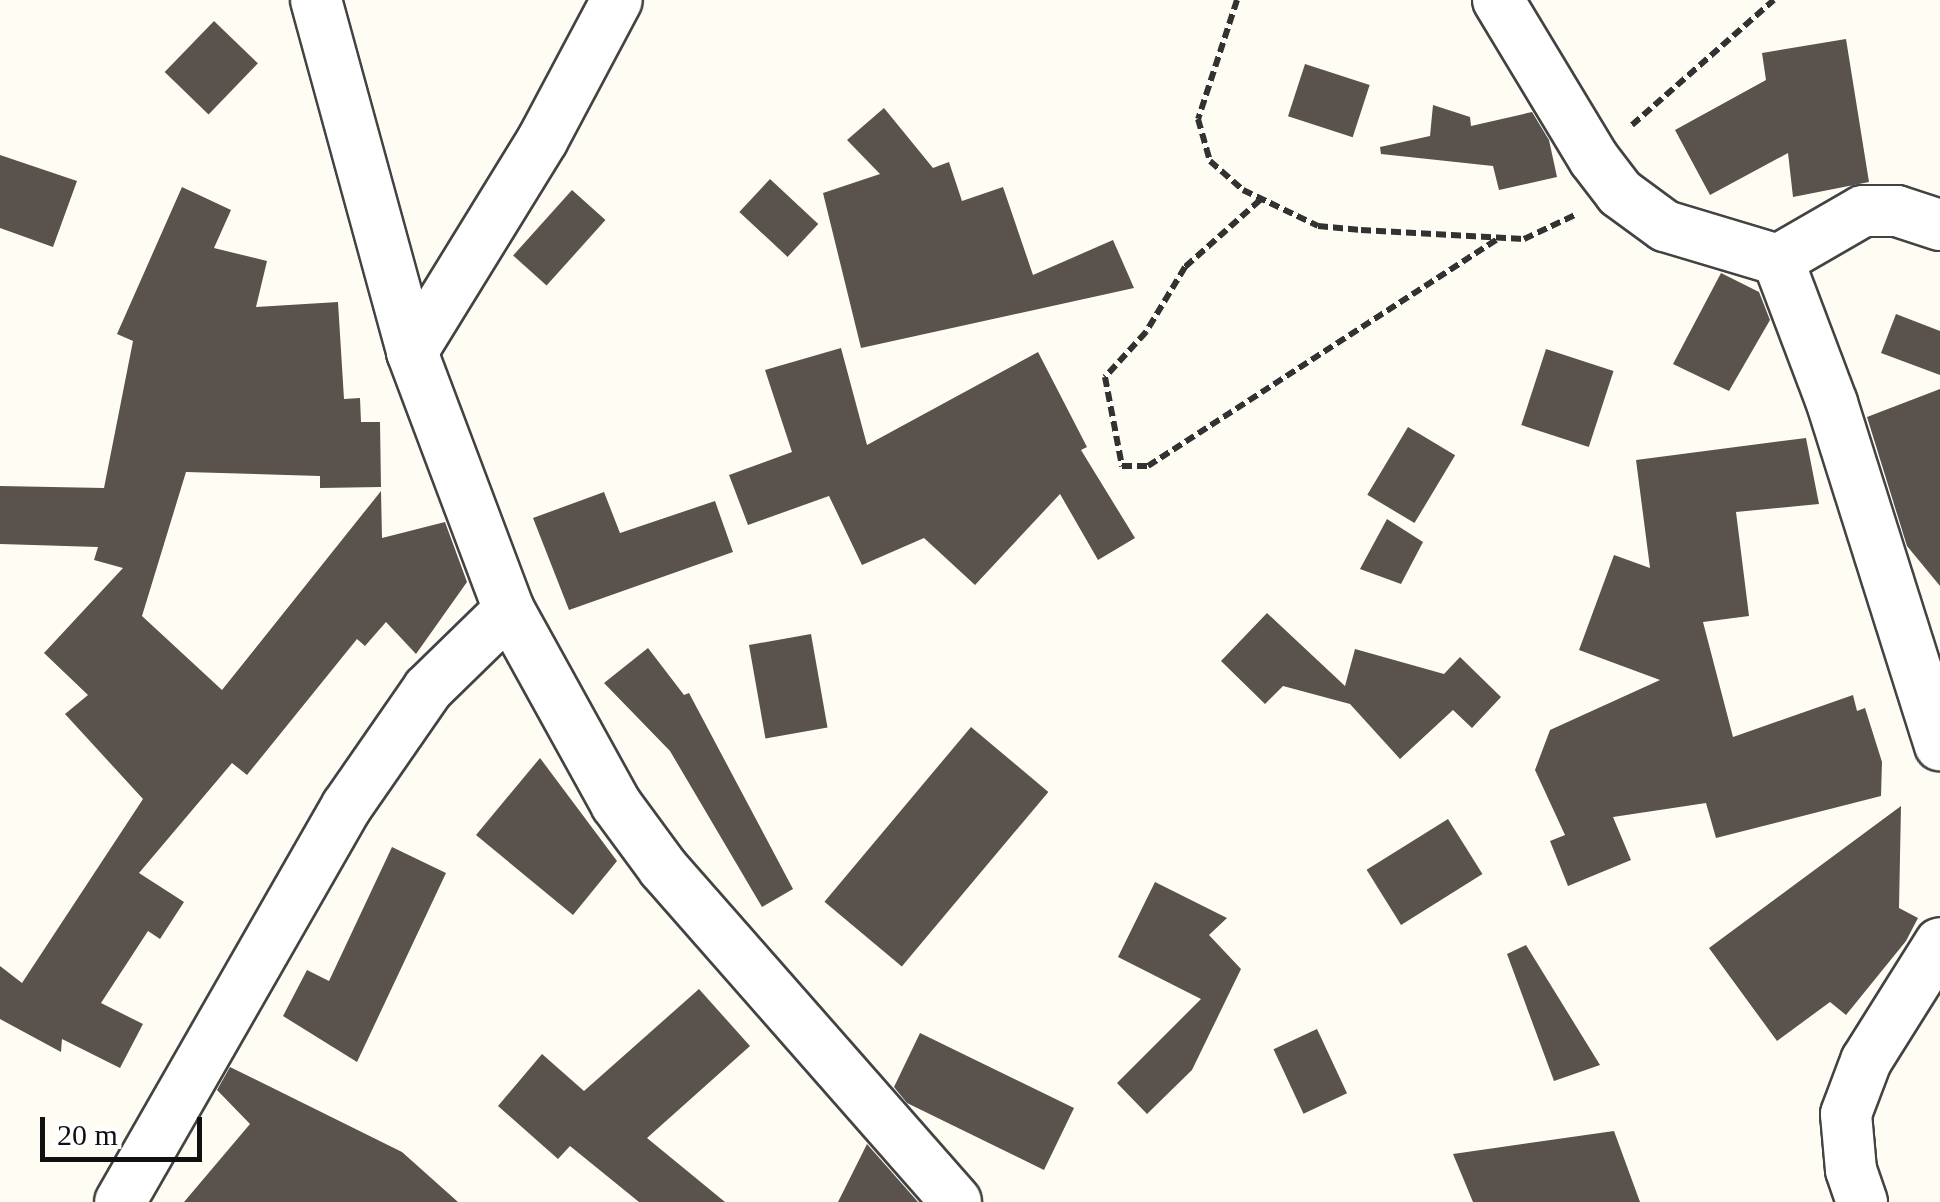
<!DOCTYPE html>
<html>
<head>
<meta charset="utf-8">
<style>
  body { margin:0 }
  #map { position:relative; width:1940px; height:1202px; overflow:hidden; background:#fffdf3; font-family:Georgia,serif }
  div>[style] { position:absolute }
  .building>* { inset:0; background:#5a524c; transform-origin:0 0 }
  .path>* { height:6px; margin-top:-3px; transform-origin:0; background:repeating-linear-gradient(90deg,#323232 0 10px,transparent 0 15px) }
  .roads { filter:drop-shadow(2px 0 #434343) drop-shadow(-2px 0 #434343) drop-shadow(0 2px #434343) drop-shadow(0 -2px #434343) }
  .minor>* { height:50px; margin:-25px; padding:0 25px; transform-origin:25px; border-radius:25px; background:#fff }
  span { translate:-50% -50%; white-space:nowrap; text-align:center; line-height:1.15; -webkit-text-stroke:10px #fff; paint-order:stroke }
  .scale { position:absolute; left:40px; top:1117px; width:162px; height:45px; box-sizing:border-box; border:5px solid #101010; border-top:0; padding-left:12px; font-size:30px; line-height:35px; white-space:nowrap; color:#101010; -webkit-text-stroke:8px #fff; paint-order:stroke }
</style>
</head>
<body>
<div id="map">
  <div class="building">
    <i style="left:214px;top:21px;width:61px;height:71px;rotate:44deg"></i>
    <i style="clip-path:polygon(1846px 39px,1869px 182px,1793px 197px,1788px 153px,1710px 195px,1675px 130px,1766px 80px,1762px 53px)"></i>
    <i style="left:1305px;top:64px;width:68px;height:55px;rotate:18deg"></i>
    <i style="clip-path:polygon(1433px 105px,1470px 117px,1471px 126px,1532px 112px,1549px 140px,1557px 177px,1499px 190px,1493px 166px,1381px 154px,1380px 147px,1430px 136px)"></i>
    <i style="clip-path:polygon(884px 108px,933px 168px,949px 162px,962px 201px,1003px 187px,1033px 275px,1113px 240px,1134px 288px,861px 348px,823px 193px,880px 174px,847px 140px)"></i>
    <i style="clip-path:polygon(0 155px,77px 181px,53px 247px,0 228px)"></i>
    <i style="left:770px;top:179px;width:66px;height:45px;rotate:43deg"></i>
    <i style="clip-path:polygon(182px 187px,231px 210px,214px 248px,267px 261px,256px 307px,338px 302px,344px 399px,360px 398px,361px 422px,380px 422px,381px 487px,320px 488px,320px 476px,186px 472px,142px 616px,222px 690px,381px 491px,382px 538px,445px 522px,467px 582px,416px 654px,386px 622px,365px 646px,357px 639px,247px 775px,232px 763px,139px 873px,184px 902px,160px 939px,148px 931px,101px 1003px,143px 1024px,120px 1068px,62px 1039px,61px 1052px,0 1019px,0 966px,22px 983px,143px 799px,65px 714px,88px 695px,44px 653px,123px 568px,94px 560px,98px 547px,0 544px,0 486px,104px 488px,133px 341px,117px 334px)"></i>
    <i style="left:572px;top:190px;width:45px;height:88px;rotate:42deg"></i>
    <i style="clip-path:polygon(1721px 273px,1759px 292px,1770px 320px,1729px 391px,1673px 364px)"></i>
    <i style="clip-path:polygon(1896px 314px,1940px 331px,1940px 375px,1881px 353px)"></i>
    <i style="clip-path:polygon(841px 348px,867px 445px,1038px 352px,1087px 447px,1081px 450px,1135px 538px,1098px 560px,1060px 494px,975px 585px,924px 538px,862px 565px,829px 496px,748px 525px,729px 475px,792px 452px,765px 370px)"></i>
    <i style="left:1546px;top:349px;width:71px;height:80px;rotate:18deg"></i>
    <i style="clip-path:polygon(1940px 389px,1940px 586px,1907px 546px,1867px 417px)"></i>
    <i style="left:1408px;top:427px;width:55px;height:79px;rotate:31deg"></i>
    <i style="clip-path:polygon(1806px 438px,1819px 504px,1736px 512px,1749px 616px,1703px 622px,1733px 737px,1853px 695px,1857px 711px,1865px 708px,1882px 762px,1881px 796px,1716px 838px,1706px 803px,1613px 817px,1631px 860px,1568px 886px,1550px 841px,1565px 835px,1535px 770px,1550px 730px,1660px 680px,1579px 650px,1614px 555px,1650px 568px,1636px 460px)"></i>
    <i style="clip-path:polygon(604px 492px,620px 533px,715px 501px,733px 552px,569px 610px,533px 518px)"></i>
    <i style="clip-path:polygon(1387px 519px,1423px 542px,1401px 584px,1360px 569px)"></i>
    <i style="clip-path:polygon(1267px 613px,1345px 686px,1355px 649px,1444px 674px,1460px 657px,1501px 697px,1472px 728px,1453px 710px,1400px 759px,1350px 704px,1283px 686px,1265px 704px,1221px 661px)"></i>
    <i style="left:811px;top:634px;width:95px;height:63px;rotate:80deg"></i>
    <i style="clip-path:polygon(648px 648px,684px 695px,689px 693px,793px 889px,762px 907px,670px 751px,604px 683px)"></i>
    <i style="left:971px;top:727px;width:101px;height:228px;rotate:40deg"></i>
    <i style="clip-path:polygon(540px 758px,617px 861px,573px 915px,476px 835px)"></i>
    <i style="clip-path:polygon(1901px 806px,1899px 908px,1918px 918px,1906px 941px,1846px 1015px,1830px 1002px,1777px 1041px,1709px 948px)"></i>
    <i style="left:1448px;top:819px;width:65px;height:96px;rotate:58deg"></i>
    <i style="clip-path:polygon(392px 847px,446px 873px,357px 1062px,283px 1016px,307px 970px,329px 981px)"></i>
    <i style="clip-path:polygon(1155px 882px,1227px 918px,1209px 935px,1241px 969px,1192px 1070px,1147px 1114px,1117px 1083px,1201px 999px,1118px 957px)"></i>
    <i style="clip-path:polygon(1526px 945px,1600px 1065px,1554px 1081px,1507px 954px)"></i>
    <i style="clip-path:polygon(699px 989px,750px 1046px,647px 1138px,725px 1202px,639px 1202px,570px 1146px,558px 1159px,498px 1106px,542px 1054px,584px 1091px)"></i>
    <i style="left:1317px;top:1029px;width:71px;height:48px;rotate:65deg"></i>
    <i style="clip-path:polygon(920px 1033px,1074px 1108px,1044px 1170px,907px 1103px,894px 1087px)"></i>
    <i style="clip-path:polygon(230px 1067px,402px 1152px,458px 1202px,184px 1202px,250px 1124px,217px 1090px)"></i>
    <i style="clip-path:polygon(1614px 1131px,1640px 1202px,1473px 1202px,1453px 1154px)"></i>
    <i style="clip-path:polygon(867px 1144px,918px 1202px,838px 1202px)"></i>
  </div>
  <div class="path">
    <i style="left:1237px;top:0;width:125px;rotate:108.1deg"></i>
    <i style="left:1198px;top:119px;width:44px;rotate:74.1deg"></i>
    <i style="left:1210px;top:161px;width:44px;rotate:41.3deg"></i>
    <i style="left:1243px;top:190px;width:83px;rotate:25.6deg"></i>
    <i style="left:1318px;top:226px;width:43px;rotate:5.3deg"></i>
    <i style="left:1361px;top:230px;width:163px;rotate:3.2deg"></i>
    <i style="left:1524px;top:239px;width:56px;rotate:-25.2deg"></i>
    <i style="left:1632px;top:125px;width:189px;rotate:-41.4deg"></i>
    <i style="left:1260px;top:200px;width:101px;rotate:138.2deg"></i>
    <i style="left:1185px;top:267px;width:76px;rotate:121deg"></i>
    <i style="left:1146px;top:332px;width:61px;rotate:132.3deg"></i>
    <i style="left:1105px;top:377px;width:91px;rotate:79.2deg"></i>
    <i style="left:1122px;top:466px;width:26px"></i>
    <i style="left:1148px;top:466px;width:420px;rotate:-33deg"></i>
  </div>
  <div class="roads">
    <div class="minor">
      <i style="left:316px;top:0;width:365px;rotate:74.7deg"></i>
      <i style="left:412px;top:352px;width:276px;rotate:69.4deg"></i>
      <i style="left:509px;top:610px;width:222px;rotate:61.1deg"></i>
      <i style="left:616px;top:804px;width:79px;rotate:53.7deg"></i>
      <i style="left:663px;top:868px;width:444px;rotate:48.7deg"></i>
      <i style="left:1498px;top:0;width:186px;rotate:58.9deg"></i>
      <i style="left:1594px;top:159px;width:43px;rotate:52.6deg"></i>
      <i style="left:1620px;top:193px;width:56px;rotate:36.3deg"></i>
      <i style="left:1665px;top:226px;width:118px;rotate:16.7deg"></i>
      <i style="left:1778px;top:260px;width:98px;rotate:-30deg"></i>
      <i style="left:1863px;top:211px;width:34px"></i>
      <i style="left:1897px;top:211px;width:45px;rotate:18deg"></i>
      <i style="left:1778px;top:260px;width:153px;rotate:69.3deg"></i>
      <i style="left:1832px;top:403px;width:359px;rotate:72.5deg"></i>
      <i style="left:412px;top:352px;width:250px;rotate:-58.4deg"></i>
      <i style="left:543px;top:139px;width:157px;rotate:-62deg"></i>
      <i style="left:120px;top:1202px;width:456px;rotate:-60.2deg"></i>
      <i style="left:347px;top:806px;width:142px;rotate:-55.3deg"></i>
      <i style="left:428px;top:689px;width:113px;rotate:-44.3deg"></i>
      <i style="left:1862px;top:1202px;width:34px;rotate:-109deg"></i>
      <i style="left:1851px;top:1170px;width:56px;rotate:-95.1deg"></i>
      <i style="left:1846px;top:1114px;width:57px;rotate:-69.3deg"></i>
      <i style="left:1866px;top:1061px;width:139px;rotate:-57.9deg"></i>
    </div>
  </div>
  <div class="scale">20 m</div>
</div>
</body>
</html>
